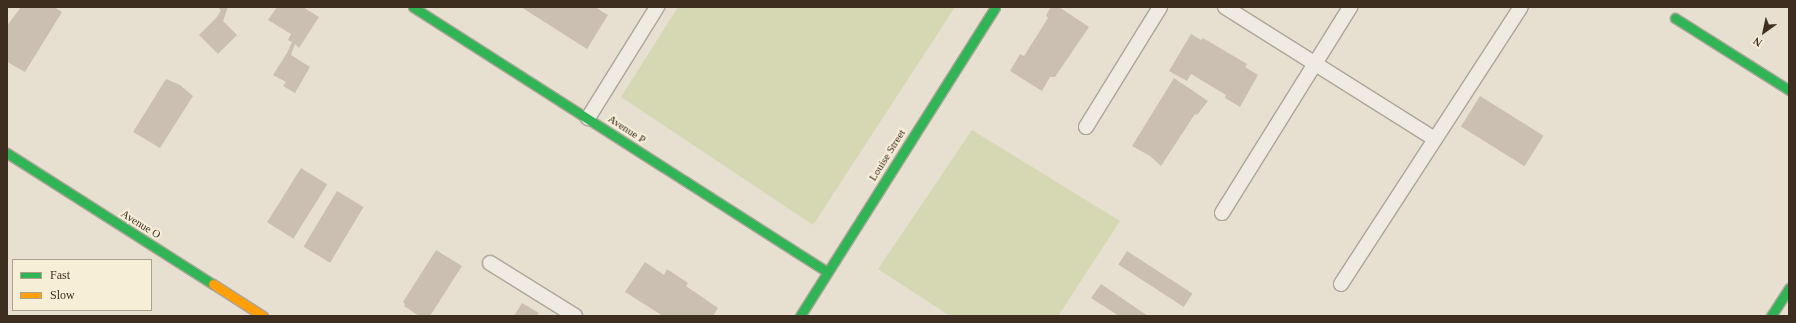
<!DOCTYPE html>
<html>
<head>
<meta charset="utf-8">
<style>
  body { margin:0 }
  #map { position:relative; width:1796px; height:323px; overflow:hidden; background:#e7e0d1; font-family:Georgia,serif }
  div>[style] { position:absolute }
  .green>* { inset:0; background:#d6d7b3 }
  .building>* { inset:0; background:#cbbfb2; transform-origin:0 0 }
  .roads { filter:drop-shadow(1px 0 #ada599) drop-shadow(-1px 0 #ada599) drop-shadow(0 1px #ada599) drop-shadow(0 -1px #ada599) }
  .lane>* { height:14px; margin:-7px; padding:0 7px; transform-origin:7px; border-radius:7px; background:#efebe3 }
  .fast>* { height:9px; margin:-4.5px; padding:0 4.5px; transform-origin:4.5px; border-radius:4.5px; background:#30b455 }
  .slow>* { height:9px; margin:-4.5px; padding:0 4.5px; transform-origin:4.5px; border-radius:4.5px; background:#ff9f0a }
  span { translate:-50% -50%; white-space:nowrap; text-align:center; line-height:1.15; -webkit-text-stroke:4px #f7eed8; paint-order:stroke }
  .street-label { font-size:11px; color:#3d2e20 }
  .frame { position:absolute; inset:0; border:8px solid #3d2e20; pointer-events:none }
  .legend { position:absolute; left:12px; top:259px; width:140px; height:52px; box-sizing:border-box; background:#f7eed8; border:1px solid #ada18e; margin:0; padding:5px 7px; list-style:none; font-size:12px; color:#3d2e20 }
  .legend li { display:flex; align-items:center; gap:8px; height:20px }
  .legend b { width:20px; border:1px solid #ada18e }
  .north { position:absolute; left:1744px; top:12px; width:40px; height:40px; -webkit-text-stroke:3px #f7eed8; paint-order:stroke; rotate:213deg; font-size:11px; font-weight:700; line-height:16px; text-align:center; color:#3d2e20 }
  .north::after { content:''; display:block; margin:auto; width:14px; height:18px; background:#3d2e20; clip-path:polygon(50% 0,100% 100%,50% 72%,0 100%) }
</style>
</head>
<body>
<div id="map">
  <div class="green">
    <i style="clip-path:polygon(678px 7px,955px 7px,813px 225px,621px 97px)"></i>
    <i style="clip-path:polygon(972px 130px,1120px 221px,1058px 316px,950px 316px,878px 269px)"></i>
  </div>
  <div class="building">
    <i style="clip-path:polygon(21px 7px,54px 7px,62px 12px,25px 72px,7px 62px,7px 26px)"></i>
    <i style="clip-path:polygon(217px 7px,228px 7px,223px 21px,237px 35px,218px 54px,199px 35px,217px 17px,221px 10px)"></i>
    <i style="clip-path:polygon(277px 7px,303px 7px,319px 17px,299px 48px,295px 44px,291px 55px,310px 67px,295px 93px,283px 86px,286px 82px,273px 75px,287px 53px,292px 42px,288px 40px,291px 34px,268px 20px)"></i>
    <i style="clip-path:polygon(521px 7px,595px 7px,608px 15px,587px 49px)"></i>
    <i style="clip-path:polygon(1051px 7px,1059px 7px,1089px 27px,1055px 77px,1050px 77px,1042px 91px,1010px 71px,1020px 54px,1024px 56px,1048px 18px,1046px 15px)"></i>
    <i style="clip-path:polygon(1191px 34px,1201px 40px,1203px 38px,1247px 64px,1245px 67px,1258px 75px,1240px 107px,1225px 98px,1226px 95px,1191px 74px,1187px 81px,1169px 71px)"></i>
    <i style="clip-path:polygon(1174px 78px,1208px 101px,1197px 115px,1195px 114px,1161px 166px,1150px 156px,1132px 146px)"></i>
    <i style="clip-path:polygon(166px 79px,180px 85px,193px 96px,160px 148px,133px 132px)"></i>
    <i style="left:1480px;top:96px;width:75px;height:36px;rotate:32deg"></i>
    <i style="left:301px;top:168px;width:31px;height:64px;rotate:32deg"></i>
    <i style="left:337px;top:191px;width:31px;height:65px;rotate:31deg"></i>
    <i style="clip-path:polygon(436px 250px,462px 266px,430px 316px,419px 316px,404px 306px,405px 304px,403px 302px)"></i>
    <i style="left:1127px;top:251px;width:78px;height:16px;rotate:33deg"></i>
    <i style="clip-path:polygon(645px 262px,664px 275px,667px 269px,688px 283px,686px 286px,718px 308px,713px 316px,663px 316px,625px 292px)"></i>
    <i style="clip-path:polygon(1101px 284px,1148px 316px,1119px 316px,1091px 298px)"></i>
    <i style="clip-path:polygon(522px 303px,539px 313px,537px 316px,514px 316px)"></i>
  </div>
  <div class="roads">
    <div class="lane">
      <i style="left:1225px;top:7px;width:248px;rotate:32.2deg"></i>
      <i style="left:588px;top:118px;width:131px;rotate:-58.1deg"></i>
      <i style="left:1086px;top:127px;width:141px;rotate:-58.3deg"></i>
      <i style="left:1222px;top:213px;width:243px;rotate:-58.1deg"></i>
      <i style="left:490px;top:263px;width:100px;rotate:31.9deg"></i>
      <i style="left:1341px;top:284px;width:330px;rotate:-57deg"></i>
    </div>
    <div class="fast">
      <i style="left:413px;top:7px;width:492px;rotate:32.6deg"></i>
      <i style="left:1675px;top:18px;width:135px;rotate:32.3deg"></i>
      <i style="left:7px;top:153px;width:244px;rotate:32.5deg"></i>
      <i style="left:800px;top:316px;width:365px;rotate:-57.7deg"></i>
      <i style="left:1771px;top:316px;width:33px;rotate:-57deg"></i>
    </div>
    <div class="slow">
      <i style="left:213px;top:284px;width:59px;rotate:32.6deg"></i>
    </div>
  </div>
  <div class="street-label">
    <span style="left:627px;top:129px;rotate:33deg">Avenue P</span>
    <span style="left:887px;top:155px;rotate:-58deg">Louise Street</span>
    <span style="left:141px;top:224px;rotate:32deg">Avenue O</span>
  </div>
  <div class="frame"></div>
  <ul class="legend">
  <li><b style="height:5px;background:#30b455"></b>Fast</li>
  <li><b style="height:5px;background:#ff9f0a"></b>Slow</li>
  </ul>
  <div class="north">N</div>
</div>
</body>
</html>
